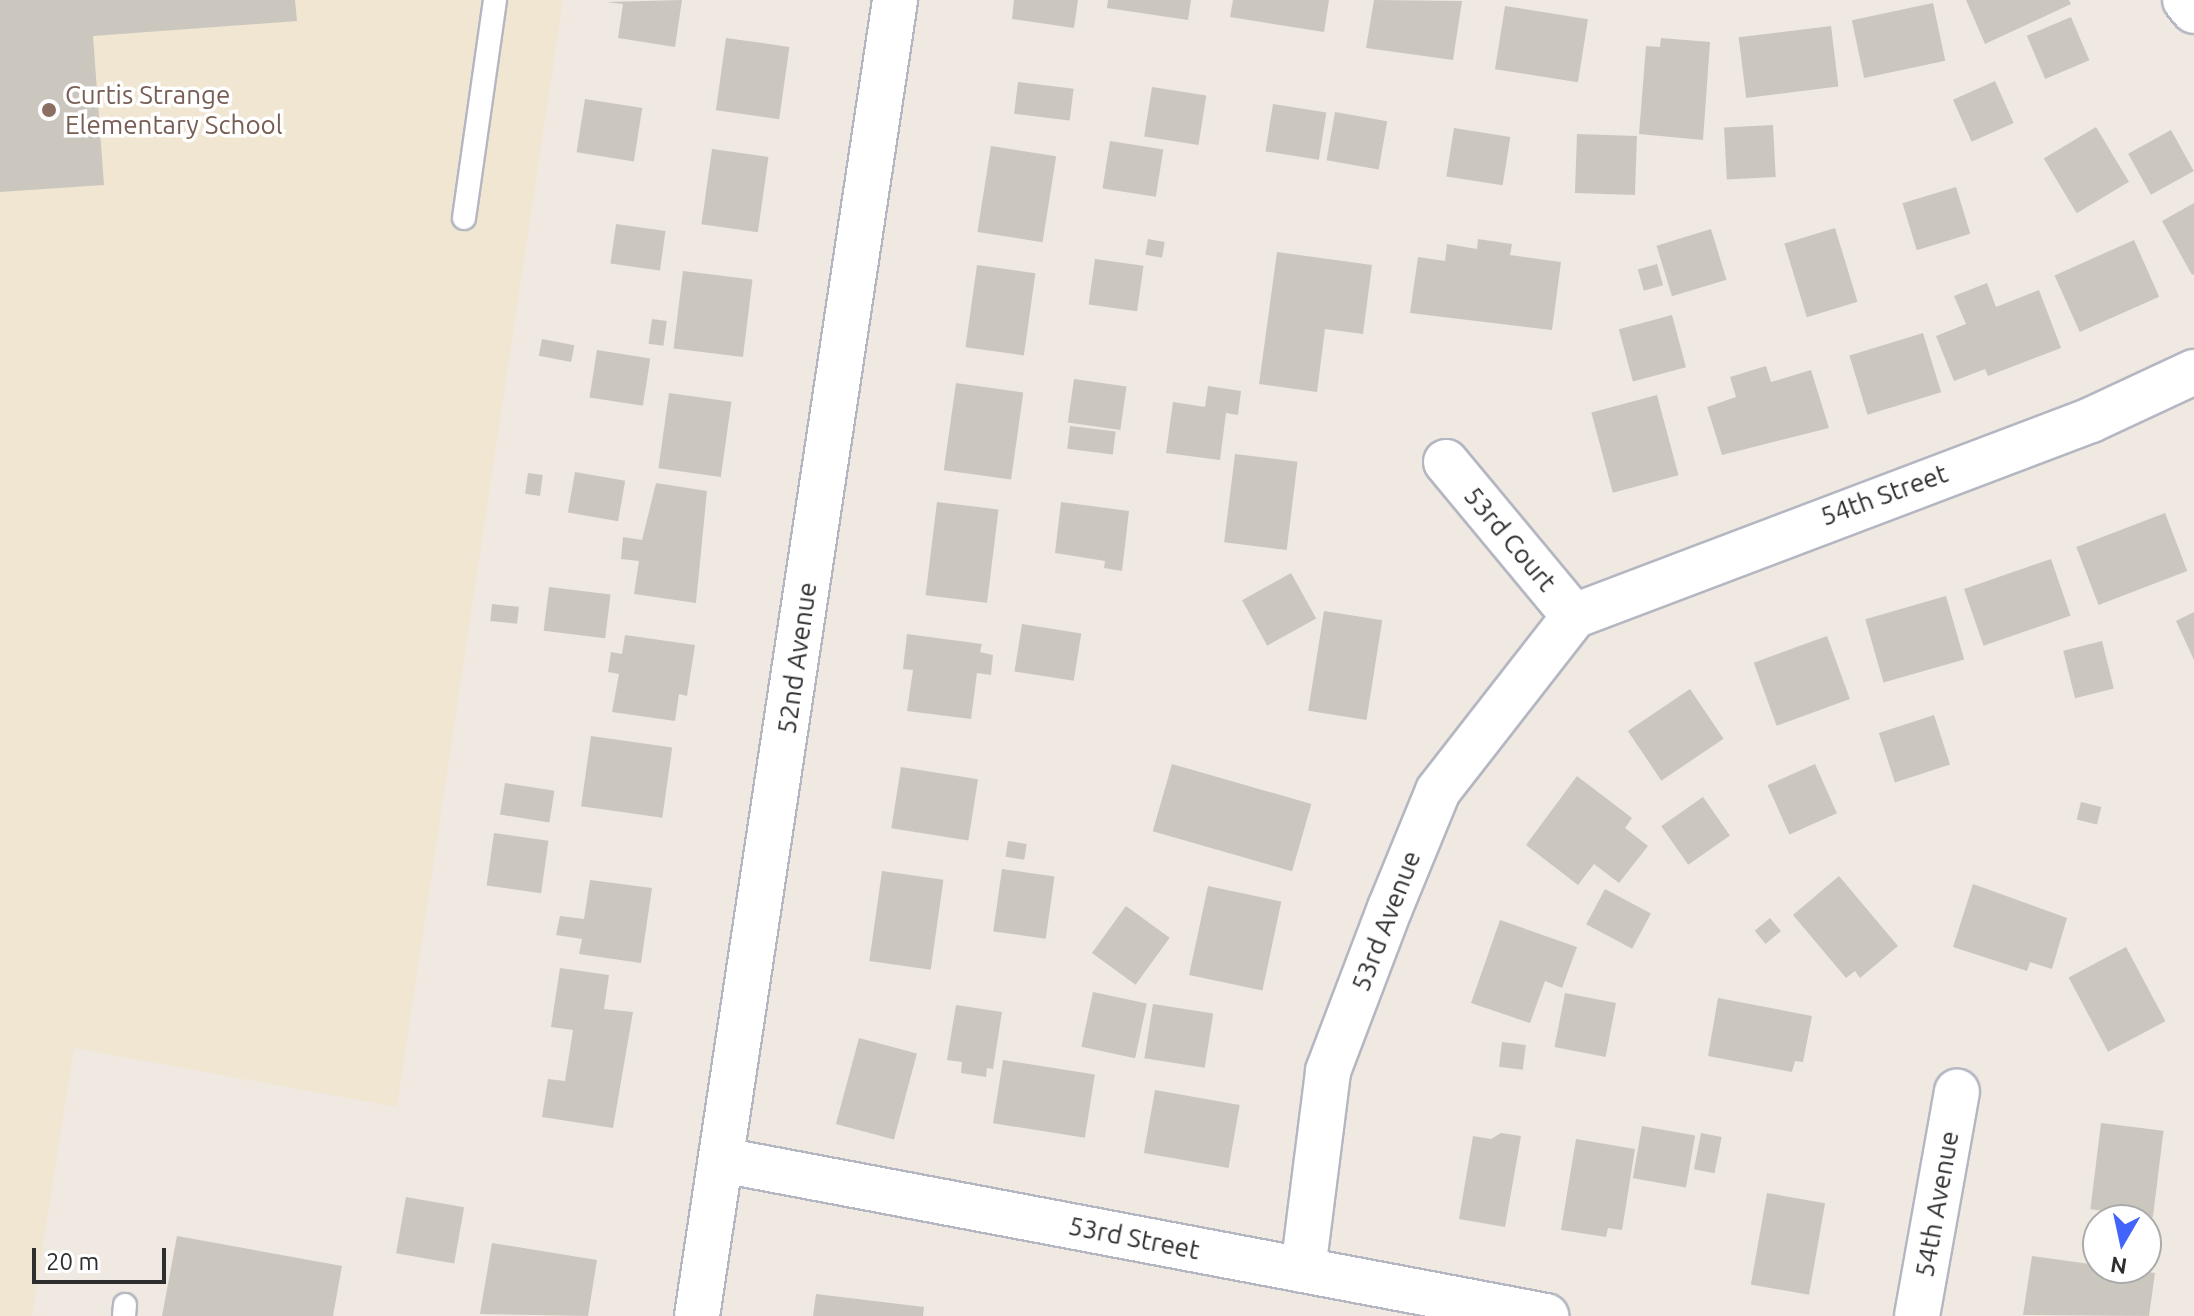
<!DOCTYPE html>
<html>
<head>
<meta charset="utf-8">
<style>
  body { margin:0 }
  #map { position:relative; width:2194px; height:1316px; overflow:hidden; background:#efe9e1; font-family:Ubuntu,sans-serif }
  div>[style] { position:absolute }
  .education>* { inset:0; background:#f0e6d1 }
  .building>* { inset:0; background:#cbc7bf; transform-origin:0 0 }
  .roads { filter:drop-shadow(2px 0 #b4b7c1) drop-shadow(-2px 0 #b4b7c1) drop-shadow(0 2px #b4b7c1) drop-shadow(0 -2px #b4b7c1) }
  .lane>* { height:22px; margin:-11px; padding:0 11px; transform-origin:11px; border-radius:11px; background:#fff }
  .street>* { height:44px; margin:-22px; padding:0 22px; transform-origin:22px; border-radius:22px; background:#fff }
  .dots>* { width:22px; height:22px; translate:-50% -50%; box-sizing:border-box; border:4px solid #fff; border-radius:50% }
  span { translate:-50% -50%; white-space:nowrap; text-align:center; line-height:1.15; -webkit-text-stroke:7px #fff; paint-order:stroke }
  .education-label { font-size:26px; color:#785e54 }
  .left { translate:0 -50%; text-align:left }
  .street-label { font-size:26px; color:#2e2e2e }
  .north { position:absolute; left:2082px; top:1204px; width:80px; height:80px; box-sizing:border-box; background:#fff; border:2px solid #ababab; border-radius:50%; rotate:189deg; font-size:22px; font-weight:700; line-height:32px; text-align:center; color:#2e2e2e }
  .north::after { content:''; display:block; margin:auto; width:28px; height:36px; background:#4264fb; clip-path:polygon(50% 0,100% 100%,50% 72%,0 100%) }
  .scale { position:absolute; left:32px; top:1248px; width:134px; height:36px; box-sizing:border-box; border:4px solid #2e2e2e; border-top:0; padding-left:10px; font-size:24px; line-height:28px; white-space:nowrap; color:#2e2e2e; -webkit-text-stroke:6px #fff; paint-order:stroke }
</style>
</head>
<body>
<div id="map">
  <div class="education">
    <i style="clip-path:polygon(0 0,563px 0,397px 1107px,74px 1048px,32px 1316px,0 1316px)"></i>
  </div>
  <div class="building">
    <i style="clip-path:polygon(0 0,295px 0,297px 21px,93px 36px,104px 185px,0 192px)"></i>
    <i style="clip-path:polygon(682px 0,675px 47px,618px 38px,623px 4px,606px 2px)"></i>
    <i style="clip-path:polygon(1014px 0,1078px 0,1074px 28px,1012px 19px)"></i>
    <i style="clip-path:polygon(1108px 0,1191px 0,1188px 20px,1107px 8px)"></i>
    <i style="clip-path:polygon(1233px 0,1329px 0,1324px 32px,1230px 17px)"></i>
    <i style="clip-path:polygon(1374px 0,1462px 1px,1453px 60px,1366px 48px)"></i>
    <i style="clip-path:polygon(1966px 0,2069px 0,2071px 4px,1985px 44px)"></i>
    <i style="left:1933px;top:3px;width:59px;height:83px;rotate:78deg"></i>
    <i style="left:1505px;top:6px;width:84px;height:64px;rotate:9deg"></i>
    <i style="left:2071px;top:17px;width:47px;height:48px;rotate:67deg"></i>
    <i style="left:1831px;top:26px;width:61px;height:93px;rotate:83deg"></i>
    <i style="left:726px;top:38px;width:64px;height:73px;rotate:8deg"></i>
    <i style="clip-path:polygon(1661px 38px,1710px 42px,1703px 140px,1639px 134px,1646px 46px,1660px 47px)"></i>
    <i style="left:1995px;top:81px;width:46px;height:46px;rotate:66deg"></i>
    <i style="left:1018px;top:82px;width:56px;height:32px;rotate:7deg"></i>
    <i style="left:1152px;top:87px;width:55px;height:50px;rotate:9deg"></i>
    <i style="left:585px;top:99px;width:58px;height:54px;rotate:9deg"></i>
    <i style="left:1273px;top:104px;width:54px;height:48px;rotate:9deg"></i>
    <i style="left:1335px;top:112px;width:53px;height:49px;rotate:10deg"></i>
    <i style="left:1773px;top:125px;width:52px;height:49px;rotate:87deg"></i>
    <i style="left:2096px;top:127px;width:64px;height:61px;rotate:59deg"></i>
    <i style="left:1454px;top:128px;width:57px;height:49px;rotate:9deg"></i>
    <i style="left:2171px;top:130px;width:47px;height:49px;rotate:61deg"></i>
    <i style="left:1577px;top:134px;width:60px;height:59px;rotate:2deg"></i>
    <i style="left:1110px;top:141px;width:54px;height:48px;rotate:9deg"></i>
    <i style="left:991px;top:146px;width:66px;height:87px;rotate:9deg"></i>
    <i style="left:712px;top:149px;width:57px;height:76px;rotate:8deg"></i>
    <i style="left:1956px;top:187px;width:49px;height:56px;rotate:73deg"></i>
    <i style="clip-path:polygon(2194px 203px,2194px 274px,2192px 275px,2162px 221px)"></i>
    <i style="left:616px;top:224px;width:50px;height:40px;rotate:8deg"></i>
    <i style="left:1835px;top:228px;width:77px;height:53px;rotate:73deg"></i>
    <i style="left:1711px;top:229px;width:53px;height:57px;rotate:73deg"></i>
    <i style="left:1148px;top:239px;width:17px;height:16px;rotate:10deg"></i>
    <i style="clip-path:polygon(1478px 239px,1512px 244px,1510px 255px,1561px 262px,1552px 330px,1410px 313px,1418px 257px,1445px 261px,1447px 244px,1477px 249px)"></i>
    <i style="left:2134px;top:240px;width:62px;height:87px;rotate:66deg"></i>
    <i style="clip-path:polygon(1277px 252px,1372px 265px,1363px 334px,1325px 329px,1317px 392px,1259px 384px)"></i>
    <i style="left:1095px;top:259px;width:49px;height:46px;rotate:8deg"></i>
    <i style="left:1657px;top:264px;width:22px;height:20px;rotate:74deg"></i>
    <i style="left:977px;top:265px;width:59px;height:83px;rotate:8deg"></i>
    <i style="left:683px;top:271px;width:70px;height:78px;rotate:7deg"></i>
    <i style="clip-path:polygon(1987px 283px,1996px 307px,2039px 290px,2061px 348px,1988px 376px,1985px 369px,1954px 381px,1936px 336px,1966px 324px,1954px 296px)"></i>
    <i style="left:1672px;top:315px;width:54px;height:55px;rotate:75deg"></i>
    <i style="left:652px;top:319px;width:15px;height:25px;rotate:8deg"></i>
    <i style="left:1923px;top:333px;width:62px;height:77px;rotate:73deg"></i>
    <i style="left:542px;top:339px;width:33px;height:17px;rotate:11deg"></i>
    <i style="left:597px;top:350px;width:54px;height:48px;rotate:9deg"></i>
    <i style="clip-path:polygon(1766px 366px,1771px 382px,1811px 370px,1829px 428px,1722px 455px,1707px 407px,1736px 397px,1730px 377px)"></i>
    <i style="left:1074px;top:379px;width:53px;height:44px;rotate:8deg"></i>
    <i style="left:956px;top:383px;width:68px;height:88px;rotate:8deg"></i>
    <i style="clip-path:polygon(1208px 386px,1241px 391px,1238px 415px,1226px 413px,1220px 460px,1166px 453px,1173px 402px,1205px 407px)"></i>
    <i style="left:669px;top:393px;width:63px;height:76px;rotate:8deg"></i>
    <i style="left:1657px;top:395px;width:83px;height:68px;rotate:75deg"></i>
    <i style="left:1070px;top:426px;width:46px;height:23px;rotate:7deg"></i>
    <i style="left:1235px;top:454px;width:63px;height:89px;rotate:7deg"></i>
    <i style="left:575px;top:472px;width:51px;height:41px;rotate:10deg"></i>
    <i style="left:528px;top:473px;width:15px;height:21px;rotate:8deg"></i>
    <i style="clip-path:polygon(656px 483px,707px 491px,696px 603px,634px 594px,639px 561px,621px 559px,623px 537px,642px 540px)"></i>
    <i style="left:937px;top:502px;width:62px;height:94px;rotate:7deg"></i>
    <i style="clip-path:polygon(1061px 502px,1129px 511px,1122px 571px,1104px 568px,1105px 561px,1055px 553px)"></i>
    <i style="left:2165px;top:513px;width:62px;height:95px;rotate:69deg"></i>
    <i style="left:2051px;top:559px;width:60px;height:92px;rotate:71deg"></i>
    <i style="left:1291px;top:573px;width:52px;height:56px;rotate:61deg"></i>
    <i style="left:549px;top:587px;width:62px;height:44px;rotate:7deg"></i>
    <i style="left:1946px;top:596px;width:66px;height:84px;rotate:74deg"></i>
    <i style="left:492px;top:604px;width:27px;height:17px;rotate:6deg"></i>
    <i style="left:1324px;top:611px;width:59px;height:101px;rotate:9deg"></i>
    <i style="clip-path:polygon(2194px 612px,2194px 660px,2176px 621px)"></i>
    <i style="left:1022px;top:624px;width:60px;height:48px;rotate:9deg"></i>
    <i style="clip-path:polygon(907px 634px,982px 644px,980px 652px,993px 655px,991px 675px,977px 673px,971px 719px,907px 711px,913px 670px,903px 669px)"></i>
    <i style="clip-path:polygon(625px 635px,695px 645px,687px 696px,679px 694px,675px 721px,612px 712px,619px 674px,608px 672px,611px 652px,622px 654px)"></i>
    <i style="left:1827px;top:636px;width:67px;height:78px;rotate:70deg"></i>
    <i style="left:2102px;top:641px;width:49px;height:40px;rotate:76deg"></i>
    <i style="left:1690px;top:689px;width:60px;height:75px;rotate:56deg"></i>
    <i style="left:1934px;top:715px;width:52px;height:58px;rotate:72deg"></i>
    <i style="left:591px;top:736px;width:82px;height:71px;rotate:8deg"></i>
    <i style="left:1172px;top:764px;width:145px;height:70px;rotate:16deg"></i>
    <i style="left:1815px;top:764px;width:54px;height:52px;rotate:66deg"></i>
    <i style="left:901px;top:767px;width:78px;height:62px;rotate:9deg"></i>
    <i style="clip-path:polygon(1577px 776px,1632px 818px,1625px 828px,1648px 846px,1619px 883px,1594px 864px,1578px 885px,1526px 845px)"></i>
    <i style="left:505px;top:783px;width:50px;height:32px;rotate:9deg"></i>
    <i style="left:1703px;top:797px;width:47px;height:51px;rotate:55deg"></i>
    <i style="left:2081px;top:802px;width:21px;height:18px;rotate:14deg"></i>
    <i style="left:494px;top:833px;width:55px;height:53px;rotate:8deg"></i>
    <i style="left:1008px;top:841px;width:19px;height:16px;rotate:9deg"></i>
    <i style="left:1002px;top:869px;width:53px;height:63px;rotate:8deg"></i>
    <i style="left:882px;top:871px;width:62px;height:91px;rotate:8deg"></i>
    <i style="clip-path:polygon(1839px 876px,1898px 946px,1860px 978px,1855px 971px,1846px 978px,1793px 915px)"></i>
    <i style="clip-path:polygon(590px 880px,652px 888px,641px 963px,579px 954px,582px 939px,556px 935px,560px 916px,584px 919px)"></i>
    <i style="clip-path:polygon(1973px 884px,2067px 918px,2052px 969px,2030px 962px,2027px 971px,1953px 947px)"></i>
    <i style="left:1208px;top:886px;width:75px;height:91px;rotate:12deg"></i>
    <i style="left:1605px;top:889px;width:52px;height:40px;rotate:28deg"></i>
    <i style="left:1126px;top:906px;width:54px;height:58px;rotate:36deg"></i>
    <i style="left:1770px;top:918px;width:17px;height:20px;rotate:50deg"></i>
    <i style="clip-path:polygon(1500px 920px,1577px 947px,1562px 988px,1545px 981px,1530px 1023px,1471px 1003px)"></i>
    <i style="left:2126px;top:947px;width:84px;height:65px;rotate:62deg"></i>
    <i style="clip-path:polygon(560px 968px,609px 975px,604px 1009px,633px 1012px,613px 1128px,542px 1117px,548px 1079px,565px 1081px,573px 1030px,551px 1027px)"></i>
    <i style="left:1093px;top:992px;width:55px;height:56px;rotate:12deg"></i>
    <i style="left:1565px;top:993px;width:52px;height:55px;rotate:11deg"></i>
    <i style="clip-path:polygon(1718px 998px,1812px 1016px,1803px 1062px,1795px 1061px,1792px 1072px,1708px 1056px)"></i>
    <i style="left:1153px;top:1004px;width:61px;height:55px;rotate:9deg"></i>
    <i style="clip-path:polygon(956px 1005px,1002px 1012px,993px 1069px,987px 1068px,986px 1077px,961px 1073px,962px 1062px,947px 1060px)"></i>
    <i style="left:859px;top:1038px;width:60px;height:89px;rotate:15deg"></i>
    <i style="left:1502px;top:1042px;width:24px;height:25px;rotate:7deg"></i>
    <i style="left:1003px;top:1060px;width:93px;height:64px;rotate:9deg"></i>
    <i style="left:1155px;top:1090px;width:86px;height:64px;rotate:10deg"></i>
    <i style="left:2101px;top:1123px;width:63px;height:87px;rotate:7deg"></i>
    <i style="left:1642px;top:1126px;width:54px;height:53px;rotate:10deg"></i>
    <i style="clip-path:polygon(1501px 1133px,1521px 1136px,1505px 1227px,1459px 1219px,1473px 1136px,1491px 1139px)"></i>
    <i style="left:1701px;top:1133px;width:21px;height:37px;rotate:11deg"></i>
    <i style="clip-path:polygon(1576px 1139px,1635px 1149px,1622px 1230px,1608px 1228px,1606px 1237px,1561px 1230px)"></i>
    <i style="left:1767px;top:1193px;width:59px;height:93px;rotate:10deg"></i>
    <i style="left:406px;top:1197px;width:59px;height:57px;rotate:10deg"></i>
    <i style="clip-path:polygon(177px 1236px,342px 1266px,333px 1316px,162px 1316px)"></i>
    <i style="clip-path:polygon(492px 1243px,597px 1260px,588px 1316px,480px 1314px)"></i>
    <i style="clip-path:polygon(2032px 1256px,2155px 1273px,2149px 1316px,2023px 1315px)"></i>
    <i style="clip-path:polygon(816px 1294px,924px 1307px,923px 1316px,813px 1316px)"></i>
  </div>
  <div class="roads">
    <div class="lane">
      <i style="left:464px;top:218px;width:220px;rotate:-81.9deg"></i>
      <i style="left:124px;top:1316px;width:11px;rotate:-85deg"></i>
    </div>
    <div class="street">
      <i style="left:2185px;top:0;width:14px;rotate:51deg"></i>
      <i style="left:1446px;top:462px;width:200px;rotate:50.3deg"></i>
      <i style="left:1574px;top:616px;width:553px;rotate:-20.76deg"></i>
      <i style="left:2091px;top:420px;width:114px;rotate:-25deg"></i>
      <i style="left:722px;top:1160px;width:839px;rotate:10.72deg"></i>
      <i style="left:1303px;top:1270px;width:201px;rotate:-82.8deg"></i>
      <i style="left:1328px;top:1071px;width:174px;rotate:-69.2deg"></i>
      <i style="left:1390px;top:908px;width:126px;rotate:-67.7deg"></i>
      <i style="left:1438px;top:791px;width:222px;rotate:-52.1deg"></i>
      <i style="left:697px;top:1316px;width:1331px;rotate:-81.44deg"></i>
      <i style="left:1917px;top:1316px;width:228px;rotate:-79.9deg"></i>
    </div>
  </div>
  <div class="dots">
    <i style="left:49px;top:110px;background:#8d6e63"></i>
  </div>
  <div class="education-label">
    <span class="left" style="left:65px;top:110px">Curtis Strange<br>Elementary School</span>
  </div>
  <div class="street-label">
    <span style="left:1884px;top:495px;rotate:-20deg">54th Street</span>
    <span style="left:1510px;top:539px;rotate:50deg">53rd Court</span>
    <span style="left:797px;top:658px;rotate:-82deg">52nd Avenue</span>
    <span style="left:1386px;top:921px;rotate:-69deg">53rd Avenue</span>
    <span style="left:1937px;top:1204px;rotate:-80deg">54th Avenue</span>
    <span style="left:1134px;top:1238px;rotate:11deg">53rd Street</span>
  </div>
  <div class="north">N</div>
  <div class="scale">20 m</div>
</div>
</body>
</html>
